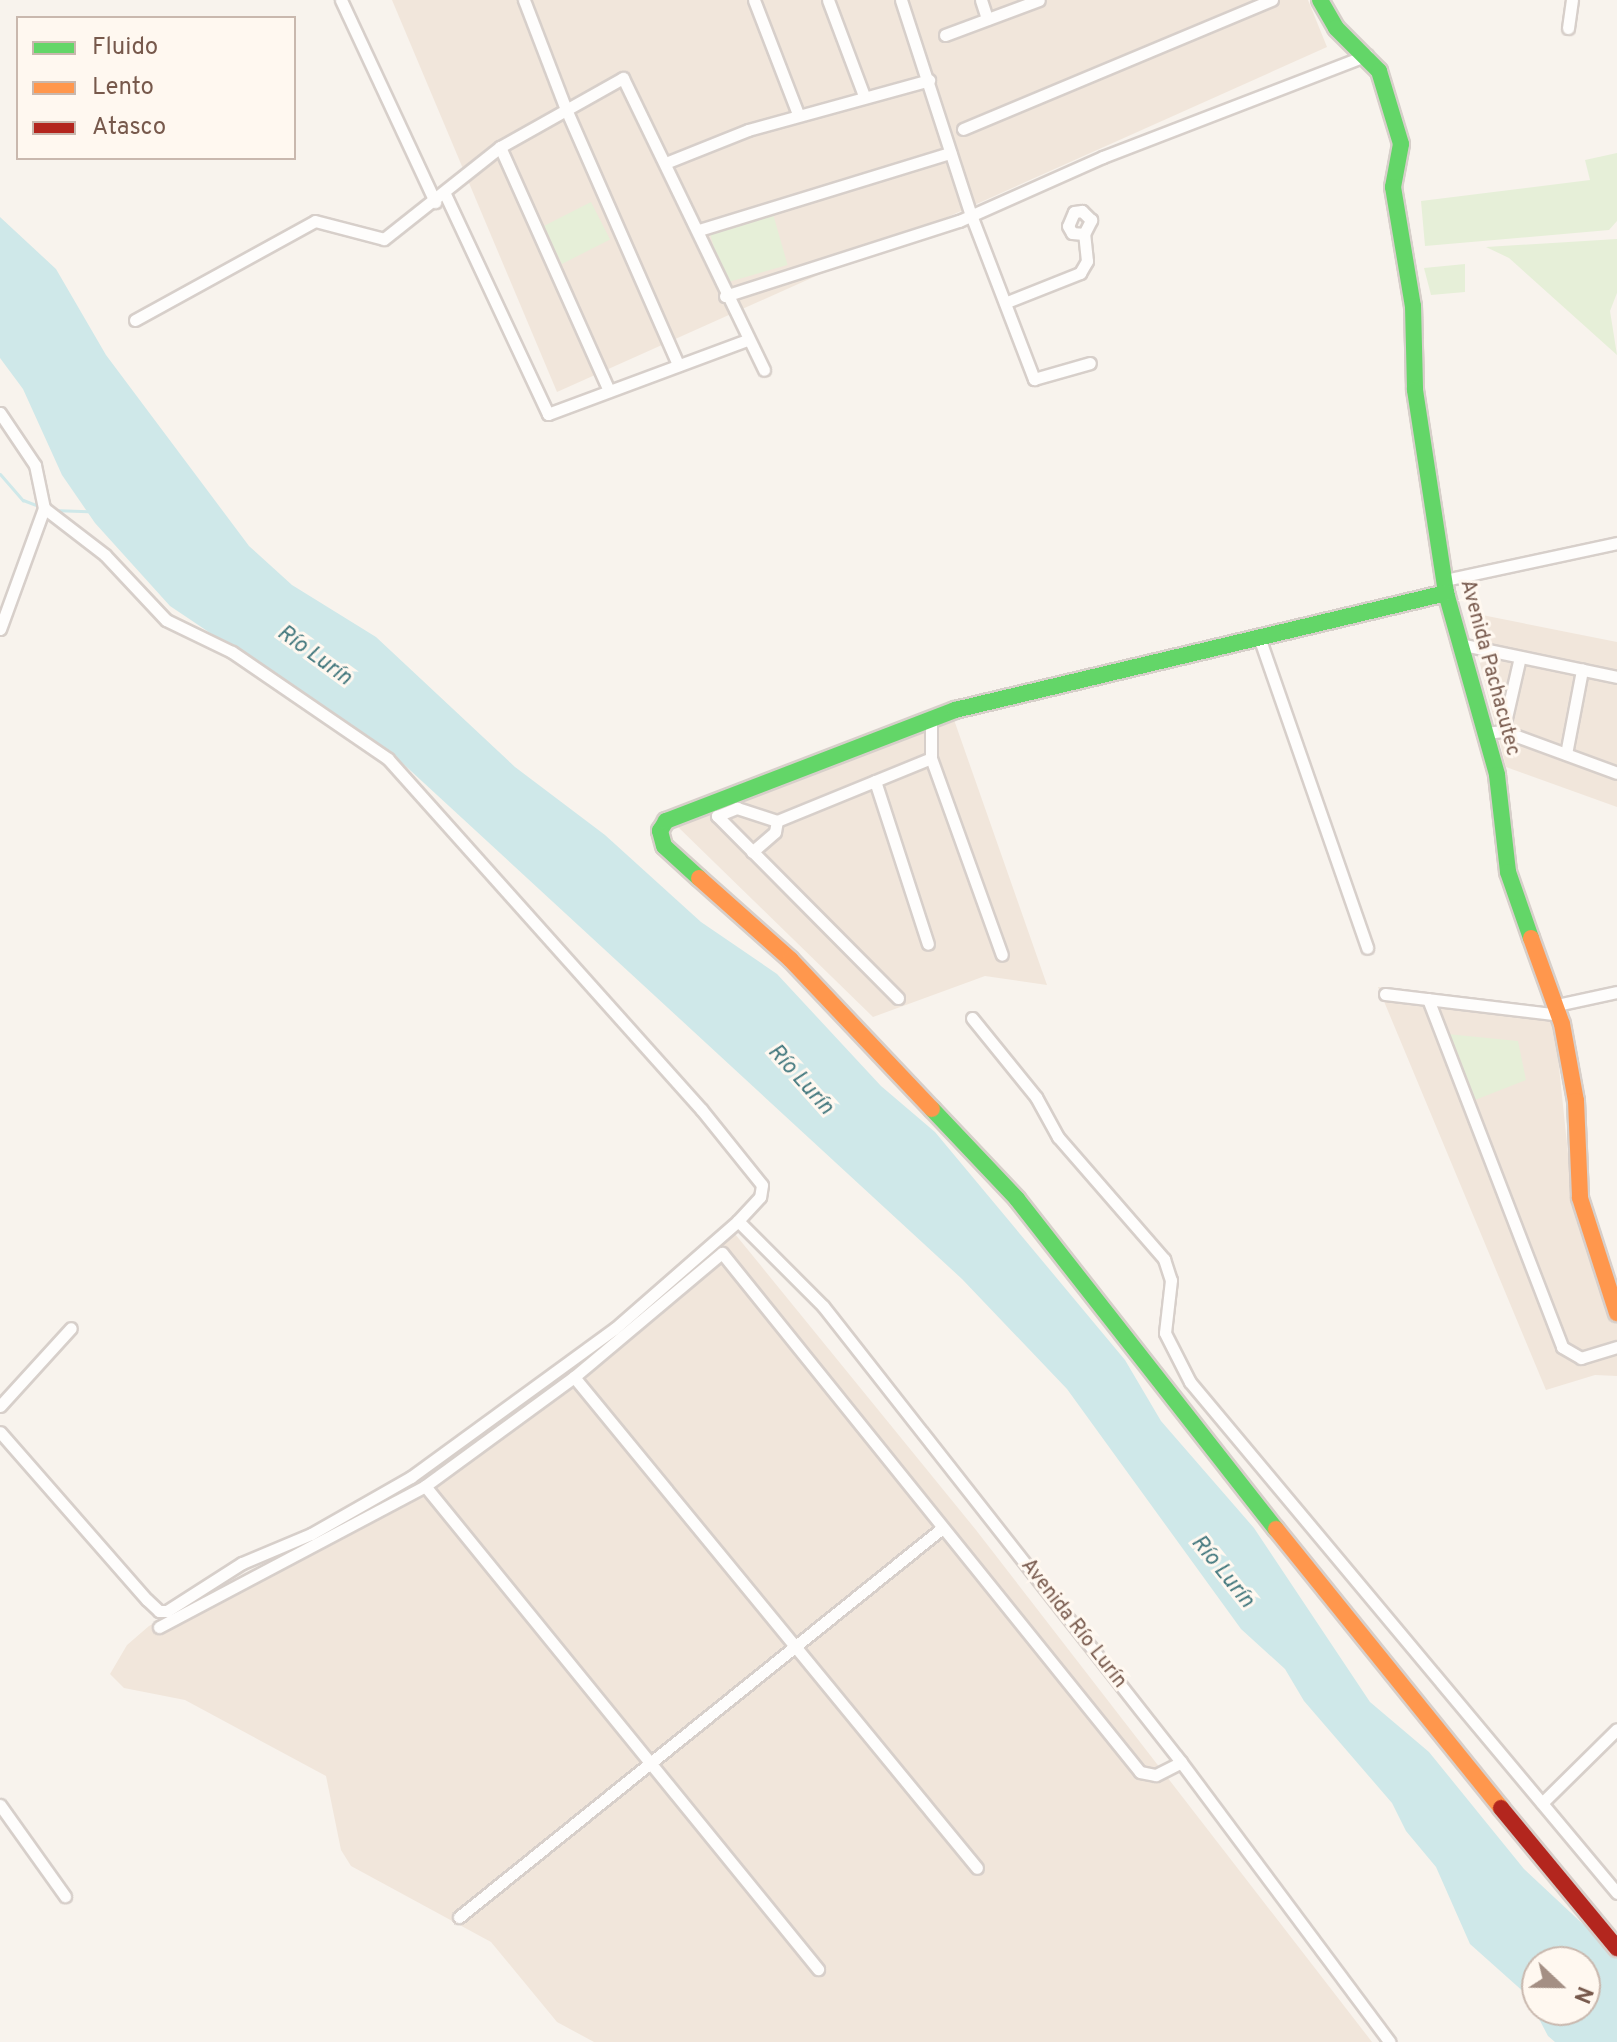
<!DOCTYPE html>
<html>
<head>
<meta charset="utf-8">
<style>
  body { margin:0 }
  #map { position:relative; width:1617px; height:2042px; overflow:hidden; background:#f8f3ed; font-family:Overpass,sans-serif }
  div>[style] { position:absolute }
  .residential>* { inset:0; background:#f1e6db }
  .green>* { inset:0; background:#e6efd8; transform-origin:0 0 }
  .water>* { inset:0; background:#cfe8e9 }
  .stream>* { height:3px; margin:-1.5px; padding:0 1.5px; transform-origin:1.5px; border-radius:1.5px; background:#cfe8e9 }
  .roads { filter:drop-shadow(2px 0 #d7cfca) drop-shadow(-2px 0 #d7cfca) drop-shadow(0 2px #d7cfca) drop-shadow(0 -2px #d7cfca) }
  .street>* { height:11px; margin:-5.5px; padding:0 5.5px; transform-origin:5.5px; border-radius:5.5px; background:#fefdfc }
  .fast>* { height:16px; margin:-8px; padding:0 8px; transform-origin:8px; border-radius:8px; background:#63d668 }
  .slow>* { height:16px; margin:-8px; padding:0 8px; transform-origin:8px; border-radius:8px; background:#ff974d }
  .jam>* { height:16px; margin:-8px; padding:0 8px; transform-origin:8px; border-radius:8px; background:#b3261e }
  span { translate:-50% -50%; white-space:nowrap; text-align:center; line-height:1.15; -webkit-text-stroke:6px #fff8f0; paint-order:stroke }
  .street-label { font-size:20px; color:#77594c }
  .water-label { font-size:22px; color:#40767c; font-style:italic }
  .legend { position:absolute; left:16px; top:16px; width:280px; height:144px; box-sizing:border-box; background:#fff8f0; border:2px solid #c9b8ae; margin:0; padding:10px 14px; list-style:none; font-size:24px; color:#77594c }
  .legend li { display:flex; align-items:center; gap:16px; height:40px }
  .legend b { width:40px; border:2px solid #c9b8ae }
  .north { position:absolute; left:1521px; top:1946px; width:80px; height:80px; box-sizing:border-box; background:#fff8f0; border:2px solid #c9b8ae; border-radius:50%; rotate:112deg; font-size:22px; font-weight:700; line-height:32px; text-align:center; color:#77594c }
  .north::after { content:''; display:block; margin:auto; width:28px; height:36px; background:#a48f84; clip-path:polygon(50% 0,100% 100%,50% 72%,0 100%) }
</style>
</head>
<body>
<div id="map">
  <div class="residential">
    <i style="clip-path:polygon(392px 0,1308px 0,1327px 47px,557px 392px)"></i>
    <i style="clip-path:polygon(1467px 612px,1617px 642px,1617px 807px,1506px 767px)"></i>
    <i style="clip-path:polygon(952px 714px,1047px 985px,985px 976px,873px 1017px,676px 825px)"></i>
    <i style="clip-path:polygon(1378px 987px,1553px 1009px,1573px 1202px,1617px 1321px,1617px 1376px,1595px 1375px,1546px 1390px)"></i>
    <i style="clip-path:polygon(735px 1234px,976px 1530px,1372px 2042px,594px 2042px,557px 2022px,491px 1942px,351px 1866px,341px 1850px,326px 1776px,185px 1700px,124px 1688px,110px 1674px,127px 1645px,149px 1626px,423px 1478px,571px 1371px)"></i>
  </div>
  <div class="green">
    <i style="clip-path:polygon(1617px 153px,1617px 221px,1609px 230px,1425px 246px,1421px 201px,1590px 180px,1585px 160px)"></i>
    <i style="left:591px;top:202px;width:42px;height:54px;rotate:63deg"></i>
    <i style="left:773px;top:214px;width:53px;height:66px;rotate:74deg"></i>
    <i style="clip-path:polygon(1617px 239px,1617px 293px,1610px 311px,1617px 355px,1509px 258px,1486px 247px)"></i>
    <i style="clip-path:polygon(1465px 264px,1465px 292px,1431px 295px,1424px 268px)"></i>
    <i style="clip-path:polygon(1447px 1034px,1518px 1041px,1526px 1080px,1475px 1100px)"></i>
  </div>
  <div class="water">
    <i style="clip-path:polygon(evenodd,0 217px,56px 269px,106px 355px,249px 546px,292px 585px,376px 637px,515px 767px,605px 835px,701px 922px,777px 974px,881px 1086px,935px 1132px,1125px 1360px,1161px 1421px,1254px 1528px,1370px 1702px,1429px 1752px,1524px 1869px,1617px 1956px,1617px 2042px,1555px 2042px,1548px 2036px,1526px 1994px,1470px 1944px,1436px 1867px,1406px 1831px,1392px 1803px,1304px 1701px,1285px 1669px,1241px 1629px,1067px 1389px,962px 1279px,399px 760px,170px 606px,95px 523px,62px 475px,23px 389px,0 358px,0 217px,1537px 1962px,1585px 1962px,1585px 2010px,1537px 2010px,1537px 1962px)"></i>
  </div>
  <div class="stream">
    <i style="left:0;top:474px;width:35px;rotate:49deg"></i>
    <i style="left:23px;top:500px;width:19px;rotate:21deg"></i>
    <i style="left:52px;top:510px;width:36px;rotate:2deg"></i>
  </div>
  <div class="roads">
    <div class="street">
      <i style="left:341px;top:0;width:223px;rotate:65deg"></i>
      <i style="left:524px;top:0;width:115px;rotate:69deg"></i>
      <i style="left:565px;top:107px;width:282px;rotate:66.3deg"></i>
      <i style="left:754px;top:0;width:122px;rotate:68.9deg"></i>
      <i style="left:828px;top:0;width:103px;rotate:69.4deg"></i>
      <i style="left:901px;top:0;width:226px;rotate:72deg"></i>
      <i style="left:971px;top:215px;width:176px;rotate:69deg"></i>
      <i style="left:1034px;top:379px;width:58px;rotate:-15.9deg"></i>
      <i style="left:981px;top:0;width:20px;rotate:72deg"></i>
      <i style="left:1568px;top:28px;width:28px;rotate:-82deg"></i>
      <i style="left:945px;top:35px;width:100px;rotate:-20.4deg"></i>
      <i style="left:963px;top:129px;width:335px;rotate:-22.7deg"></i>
      <i style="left:500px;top:147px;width:267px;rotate:65.9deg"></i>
      <i style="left:668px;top:162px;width:86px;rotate:-21.8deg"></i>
      <i style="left:748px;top:130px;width:188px;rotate:-15.4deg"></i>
      <i style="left:445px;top:194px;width:243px;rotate:64.9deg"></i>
      <i style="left:548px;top:414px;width:212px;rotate:-20.4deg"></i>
      <i style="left:699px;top:230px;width:263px;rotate:-17.1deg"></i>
      <i style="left:725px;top:296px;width:246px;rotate:-17.8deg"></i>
      <i style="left:959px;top:221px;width:158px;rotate:-24deg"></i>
      <i style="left:1103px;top:157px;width:283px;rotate:-21.1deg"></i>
      <i style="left:1007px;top:302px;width:79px;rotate:-21.7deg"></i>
      <i style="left:1080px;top:273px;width:14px;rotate:-60deg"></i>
      <i style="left:1087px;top:261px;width:27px;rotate:-96deg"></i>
      <i style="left:1084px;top:234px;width:16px;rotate:-63deg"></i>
      <i style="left:1091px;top:220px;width:13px;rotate:-135deg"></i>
      <i style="left:1082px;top:211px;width:8px;rotate:173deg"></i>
      <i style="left:1074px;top:212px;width:15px;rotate:113deg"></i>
      <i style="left:1068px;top:226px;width:8px;rotate:60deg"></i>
      <i style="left:1072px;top:233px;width:12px;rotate:5deg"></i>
      <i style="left:135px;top:320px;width:205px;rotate:-28.8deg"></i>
      <i style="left:315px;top:221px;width:71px;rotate:14.6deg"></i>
      <i style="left:384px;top:239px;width:148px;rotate:-38.4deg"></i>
      <i style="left:500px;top:147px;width:141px;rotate:-29.3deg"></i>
      <i style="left:623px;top:78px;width:324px;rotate:64.2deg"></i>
      <i style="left:0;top:413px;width:63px;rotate:56.1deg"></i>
      <i style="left:35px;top:465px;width:44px;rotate:78.2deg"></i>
      <i style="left:44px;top:508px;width:77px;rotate:37.6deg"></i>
      <i style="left:105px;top:555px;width:89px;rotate:46.8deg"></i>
      <i style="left:166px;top:620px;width:73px;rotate:25.9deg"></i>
      <i style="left:232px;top:652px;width:189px;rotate:34.4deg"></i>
      <i style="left:388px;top:759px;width:470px;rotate:48.2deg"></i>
      <i style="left:701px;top:1109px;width:97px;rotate:51.2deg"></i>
      <i style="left:762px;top:1185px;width:12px;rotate:99deg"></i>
      <i style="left:760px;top:1197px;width:33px;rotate:133deg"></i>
      <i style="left:738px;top:1221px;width:164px;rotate:138.9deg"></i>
      <i style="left:614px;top:1329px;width:251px;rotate:143.9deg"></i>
      <i style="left:411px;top:1477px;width:115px;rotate:150.3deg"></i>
      <i style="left:311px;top:1534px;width:75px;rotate:157.2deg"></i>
      <i style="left:242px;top:1563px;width:89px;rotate:147.4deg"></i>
      <i style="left:167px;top:1611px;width:8px;rotate:180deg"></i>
      <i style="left:159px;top:1611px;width:16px;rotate:-137deg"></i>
      <i style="left:147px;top:1600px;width:223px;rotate:-131.2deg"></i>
      <i style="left:1445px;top:580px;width:176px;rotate:-12.1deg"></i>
      <i style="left:0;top:629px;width:129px;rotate:-70deg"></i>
      <i style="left:1259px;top:637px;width:329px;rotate:70.8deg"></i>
      <i style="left:1464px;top:645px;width:156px;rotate:11.8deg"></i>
      <i style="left:931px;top:719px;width:39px;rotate:90deg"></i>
      <i style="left:1503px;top:731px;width:76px;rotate:-77.1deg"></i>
      <i style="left:1486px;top:733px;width:17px;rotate:-7deg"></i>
      <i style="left:1503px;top:731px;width:121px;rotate:20.2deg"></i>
      <i style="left:1566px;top:754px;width:86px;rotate:-79.2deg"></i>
      <i style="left:875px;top:781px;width:171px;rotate:72deg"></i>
      <i style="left:752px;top:852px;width:30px;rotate:-41deg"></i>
      <i style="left:775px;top:832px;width:11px;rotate:-80deg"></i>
      <i style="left:1385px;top:994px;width:176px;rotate:6.8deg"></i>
      <i style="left:898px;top:998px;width:257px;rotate:-134.8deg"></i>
      <i style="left:717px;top:816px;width:22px;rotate:-22deg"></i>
      <i style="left:737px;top:808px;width:42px;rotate:18deg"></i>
      <i style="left:777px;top:821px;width:166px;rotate:-22.2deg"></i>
      <i style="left:931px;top:758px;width:209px;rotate:70.2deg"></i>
      <i style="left:1428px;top:999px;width:373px;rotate:68.9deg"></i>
      <i style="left:1562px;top:1347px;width:22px;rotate:30deg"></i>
      <i style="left:1581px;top:1358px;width:38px;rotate:-17deg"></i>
      <i style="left:1557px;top:1005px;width:61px;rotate:-12.2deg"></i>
      <i style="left:972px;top:1018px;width:102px;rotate:51deg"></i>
      <i style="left:1036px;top:1097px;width:46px;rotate:61.2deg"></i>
      <i style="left:1058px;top:1137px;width:162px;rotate:49deg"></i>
      <i style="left:1164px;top:1259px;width:22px;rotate:72deg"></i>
      <i style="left:1171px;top:1280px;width:53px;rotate:96.5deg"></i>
      <i style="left:1165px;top:1333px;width:55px;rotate:63deg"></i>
      <i style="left:1190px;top:1382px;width:666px;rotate:50.12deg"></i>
      <i style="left:738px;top:1221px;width:120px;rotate:45deg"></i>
      <i style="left:823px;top:1306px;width:580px;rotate:51.86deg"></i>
      <i style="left:1181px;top:1762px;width:349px;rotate:53.3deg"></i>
      <i style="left:574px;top:1377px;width:635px;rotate:50.62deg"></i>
      <i style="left:0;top:1406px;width:105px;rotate:-47.7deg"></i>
      <i style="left:425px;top:1486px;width:623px;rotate:50.87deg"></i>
      <i style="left:159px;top:1627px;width:301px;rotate:-27.9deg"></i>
      <i style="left:425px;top:1486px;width:185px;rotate:-36.2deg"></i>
      <i style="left:574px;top:1377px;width:193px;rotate:-40deg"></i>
      <i style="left:722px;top:1253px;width:666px;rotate:51.15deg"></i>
      <i style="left:1140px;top:1772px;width:16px;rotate:11deg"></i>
      <i style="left:1156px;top:1775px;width:28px;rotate:-27deg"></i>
      <i style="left:1542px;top:1803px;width:105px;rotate:-44.6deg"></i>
      <i style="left:0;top:1805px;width:112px;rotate:54.5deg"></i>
      <i style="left:459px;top:1917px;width:619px;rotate:-38.83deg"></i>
    </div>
    <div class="fast">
      <i style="left:1320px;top:0;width:32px;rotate:60deg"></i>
      <i style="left:1336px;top:28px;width:61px;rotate:45deg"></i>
      <i style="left:1379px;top:71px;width:76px;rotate:73.2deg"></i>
      <i style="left:1401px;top:144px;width:44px;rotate:100.5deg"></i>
      <i style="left:1393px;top:187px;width:121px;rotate:80.5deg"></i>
      <i style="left:1413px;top:306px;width:84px;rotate:88.6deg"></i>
      <i style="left:1415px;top:390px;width:205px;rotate:81.3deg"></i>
      <i style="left:1446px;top:593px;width:189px;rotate:74.3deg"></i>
      <i style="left:1497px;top:775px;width:98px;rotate:83.5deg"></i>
      <i style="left:1508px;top:872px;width:70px;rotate:70.8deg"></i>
      <i style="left:699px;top:878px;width:47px;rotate:-137.6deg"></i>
      <i style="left:664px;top:846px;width:16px;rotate:-105deg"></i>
      <i style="left:660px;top:831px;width:12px;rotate:-59deg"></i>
      <i style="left:666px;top:821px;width:310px;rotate:-21deg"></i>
      <i style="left:955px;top:710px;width:505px;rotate:-13.4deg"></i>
      <i style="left:932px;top:1109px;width:124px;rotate:46.6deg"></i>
      <i style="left:1017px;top:1199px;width:420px;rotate:51.9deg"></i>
    </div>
    <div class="slow">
      <i style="left:699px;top:878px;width:123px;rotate:41.7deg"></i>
      <i style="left:791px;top:960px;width:205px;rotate:46.6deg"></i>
      <i style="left:1531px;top:938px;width:91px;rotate:70.2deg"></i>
      <i style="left:1562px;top:1024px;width:78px;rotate:79.7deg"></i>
      <i style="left:1576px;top:1101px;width:97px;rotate:87.6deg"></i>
      <i style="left:1580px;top:1198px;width:121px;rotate:72.2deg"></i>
      <i style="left:1276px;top:1529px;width:358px;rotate:51.1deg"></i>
    </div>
    <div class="jam">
      <i style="left:1501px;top:1808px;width:182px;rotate:50.4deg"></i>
    </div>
  </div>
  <div class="street-label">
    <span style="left:1489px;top:668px;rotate:75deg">Avenida Pachacutec</span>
    <span style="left:1073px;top:1624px;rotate:52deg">Avenida Río Lurín</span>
  </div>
  <div class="water-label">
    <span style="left:314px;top:656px;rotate:36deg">Río Lurín</span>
    <span style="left:800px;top:1080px;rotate:48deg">Río Lurín</span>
    <span style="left:1222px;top:1572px;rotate:51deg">Río Lurín</span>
  </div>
  <ul class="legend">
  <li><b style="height:10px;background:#63d668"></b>Fluido</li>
  <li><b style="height:10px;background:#ff974d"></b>Lento</li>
  <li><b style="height:10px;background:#b3261e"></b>Atasco</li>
  </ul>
  <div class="north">N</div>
</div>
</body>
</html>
